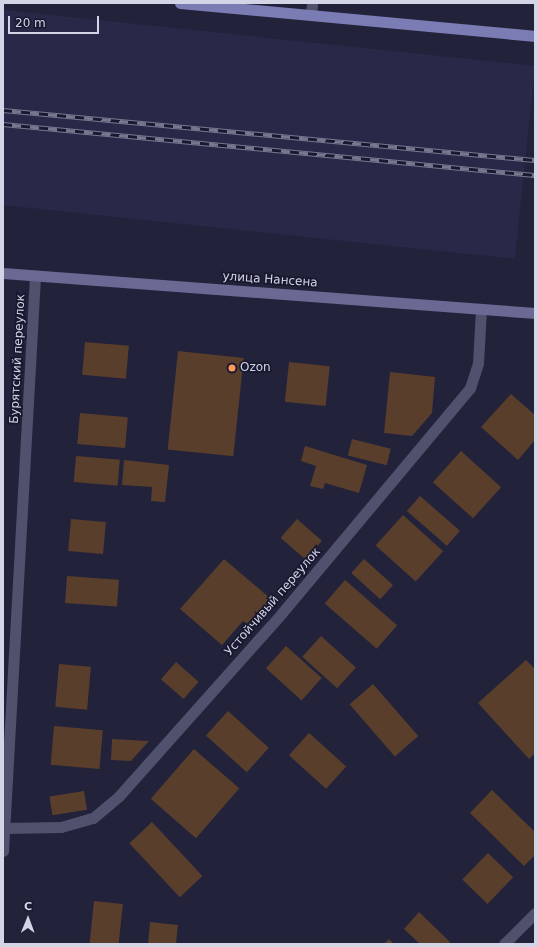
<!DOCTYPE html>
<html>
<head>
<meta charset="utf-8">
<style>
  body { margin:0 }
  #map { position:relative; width:538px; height:947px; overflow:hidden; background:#22223b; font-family:"DejaVu Sans",sans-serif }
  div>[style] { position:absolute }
  .built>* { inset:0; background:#292849; transform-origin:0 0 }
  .building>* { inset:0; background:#593e2c; transform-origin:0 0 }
  .service>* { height:11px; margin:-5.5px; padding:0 5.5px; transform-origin:5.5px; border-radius:5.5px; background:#50516c }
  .minor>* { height:11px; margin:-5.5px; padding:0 5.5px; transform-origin:5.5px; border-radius:5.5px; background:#50516c }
  .tertiary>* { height:11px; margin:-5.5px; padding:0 5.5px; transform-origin:5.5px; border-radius:5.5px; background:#50516c }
  .secondary>* { height:11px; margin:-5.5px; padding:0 5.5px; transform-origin:5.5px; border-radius:5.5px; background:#696994 }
  .primary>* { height:11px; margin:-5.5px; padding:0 5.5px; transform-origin:5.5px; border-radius:5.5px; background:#7b7cb3 }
  .rail>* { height:4.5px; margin-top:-2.25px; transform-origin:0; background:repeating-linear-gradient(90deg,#191831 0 9px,#77778d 0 18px); box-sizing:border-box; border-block:1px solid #77778d }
  .dots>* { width:11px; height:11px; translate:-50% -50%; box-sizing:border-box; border:2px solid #191831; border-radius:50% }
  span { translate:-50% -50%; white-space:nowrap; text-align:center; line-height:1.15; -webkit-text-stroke:3.5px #191831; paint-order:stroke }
  .street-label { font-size:12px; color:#d3d4e5 }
  .poi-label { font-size:12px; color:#d3d4e5 }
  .left { translate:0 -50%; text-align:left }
  .frame { position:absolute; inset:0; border:4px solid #d3d4e5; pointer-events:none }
  .north { position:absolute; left:8px; top:899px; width:40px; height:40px; -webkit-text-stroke:3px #191831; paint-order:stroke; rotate:1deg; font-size:11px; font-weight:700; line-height:16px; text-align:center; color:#d3d4e5 }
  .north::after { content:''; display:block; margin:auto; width:14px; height:18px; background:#d3d4e5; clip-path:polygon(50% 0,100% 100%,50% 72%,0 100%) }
  .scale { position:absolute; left:8px; top:16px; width:91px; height:18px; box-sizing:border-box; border:2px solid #d3d4e5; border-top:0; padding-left:5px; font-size:12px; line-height:14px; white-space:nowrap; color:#d3d4e5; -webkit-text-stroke:3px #191831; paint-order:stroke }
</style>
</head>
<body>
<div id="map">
  <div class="built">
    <i style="left:3px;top:10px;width:535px;height:194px;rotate:6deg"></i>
  </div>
  <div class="building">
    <i style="left:85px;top:342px;width:44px;height:33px;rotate:5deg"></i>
    <i style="left:178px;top:351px;width:66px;height:99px;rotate:6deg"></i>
    <i style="left:289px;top:362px;width:41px;height:40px;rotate:6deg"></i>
    <i style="clip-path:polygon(390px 372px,435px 377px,432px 413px,412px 436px,384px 433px)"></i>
    <i style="clip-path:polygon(511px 394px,535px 415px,535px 440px,518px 460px,481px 427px)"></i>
    <i style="left:80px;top:413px;width:48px;height:31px;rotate:5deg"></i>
    <i style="left:352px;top:439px;width:40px;height:17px;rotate:14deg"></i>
    <i style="clip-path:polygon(305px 446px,367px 465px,359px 493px,325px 483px,323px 489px,310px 486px,316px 466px,301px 461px)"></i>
    <i style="left:461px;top:451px;width:54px;height:42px;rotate:42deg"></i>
    <i style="left:76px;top:456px;width:44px;height:26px;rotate:5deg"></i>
    <i style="clip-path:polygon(124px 460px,169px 465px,165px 502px,151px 501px,152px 487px,122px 485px)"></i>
    <i style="left:420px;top:496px;width:53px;height:20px;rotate:41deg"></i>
    <i style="left:403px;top:515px;width:54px;height:41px;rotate:42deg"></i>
    <i style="left:71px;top:519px;width:35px;height:32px;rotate:5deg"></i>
    <i style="left:297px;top:519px;width:33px;height:25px;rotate:41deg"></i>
    <i style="clip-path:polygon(224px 559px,271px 599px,248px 626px,243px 621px,222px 645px,180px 609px)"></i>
    <i style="left:364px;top:559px;width:39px;height:19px;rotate:42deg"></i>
    <i style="left:67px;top:576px;width:52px;height:27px;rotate:4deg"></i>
    <i style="left:345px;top:580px;width:69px;height:31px;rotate:41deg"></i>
    <i style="left:321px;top:636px;width:47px;height:28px;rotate:42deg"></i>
    <i style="left:286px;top:646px;width:48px;height:30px;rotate:42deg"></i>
    <i style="clip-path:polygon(526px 660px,535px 669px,535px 753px,529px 759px,478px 703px)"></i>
    <i style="left:176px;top:662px;width:30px;height:23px;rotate:41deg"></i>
    <i style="left:59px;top:664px;width:32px;height:43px;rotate:5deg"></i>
    <i style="left:373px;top:684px;width:69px;height:31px;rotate:49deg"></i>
    <i style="left:228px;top:711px;width:55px;height:33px;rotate:42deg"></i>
    <i style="left:54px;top:726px;width:49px;height:39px;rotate:5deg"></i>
    <i style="left:309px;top:733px;width:50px;height:30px;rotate:42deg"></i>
    <i style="clip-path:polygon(112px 739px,149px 741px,131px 761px,111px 760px)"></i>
    <i style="left:194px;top:749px;width:60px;height:66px;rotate:41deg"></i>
    <i style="clip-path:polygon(492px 790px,535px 832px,535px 855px,524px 866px,470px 813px)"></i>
    <i style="left:84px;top:791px;width:19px;height:35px;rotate:81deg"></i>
    <i style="left:152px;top:822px;width:74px;height:31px;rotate:47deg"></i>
    <i style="left:488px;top:853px;width:35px;height:37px;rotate:44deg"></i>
    <i style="left:94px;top:901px;width:29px;height:43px;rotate:6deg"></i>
    <i style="clip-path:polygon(419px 912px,450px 942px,449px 944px,420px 944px,404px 929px)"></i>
    <i style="clip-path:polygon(150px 922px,178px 925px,176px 944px,148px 944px)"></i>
    <i style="clip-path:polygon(389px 939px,394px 944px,384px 944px)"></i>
  </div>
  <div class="service">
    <i style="left:311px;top:15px;width:12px;rotate:-85deg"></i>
  </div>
  <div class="minor">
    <i style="left:4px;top:828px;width:57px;rotate:-1deg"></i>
    <i style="left:61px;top:827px;width:33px;rotate:-16deg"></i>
    <i style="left:93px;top:818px;width:34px;rotate:-40deg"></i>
    <i style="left:119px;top:796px;width:244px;rotate:-48.3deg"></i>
    <i style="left:281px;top:614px;width:295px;rotate:-50.1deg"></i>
    <i style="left:470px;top:388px;width:26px;rotate:-72deg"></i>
    <i style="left:478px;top:363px;width:54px;rotate:-86.8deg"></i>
    <i style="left:3px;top:851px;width:576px;rotate:-86.81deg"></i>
  </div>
  <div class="tertiary">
    <i style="left:504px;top:944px;width:44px;rotate:-45deg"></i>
  </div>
  <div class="secondary">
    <i style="left:3px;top:273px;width:534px;rotate:4.3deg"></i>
  </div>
  <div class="primary">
    <i style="left:180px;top:3px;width:357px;rotate:5.3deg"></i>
  </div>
  <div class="rail">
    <i style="left:3px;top:110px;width:534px;rotate:5.37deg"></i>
    <i style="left:3px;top:124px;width:534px;rotate:5.48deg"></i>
  </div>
  <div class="dots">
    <i style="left:232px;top:368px;background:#fe9b58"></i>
  </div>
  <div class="street-label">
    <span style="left:270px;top:280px;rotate:4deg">улица Нансена</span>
    <span style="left:18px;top:359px;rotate:-87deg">Бурятский переулок</span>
    <span style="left:273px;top:602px;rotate:-49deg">Устойчивый переулок</span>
  </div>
  <div class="poi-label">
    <span class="left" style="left:240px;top:368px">Ozon</span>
  </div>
  <div class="frame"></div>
  <div class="north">С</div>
  <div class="scale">20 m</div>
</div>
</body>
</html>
